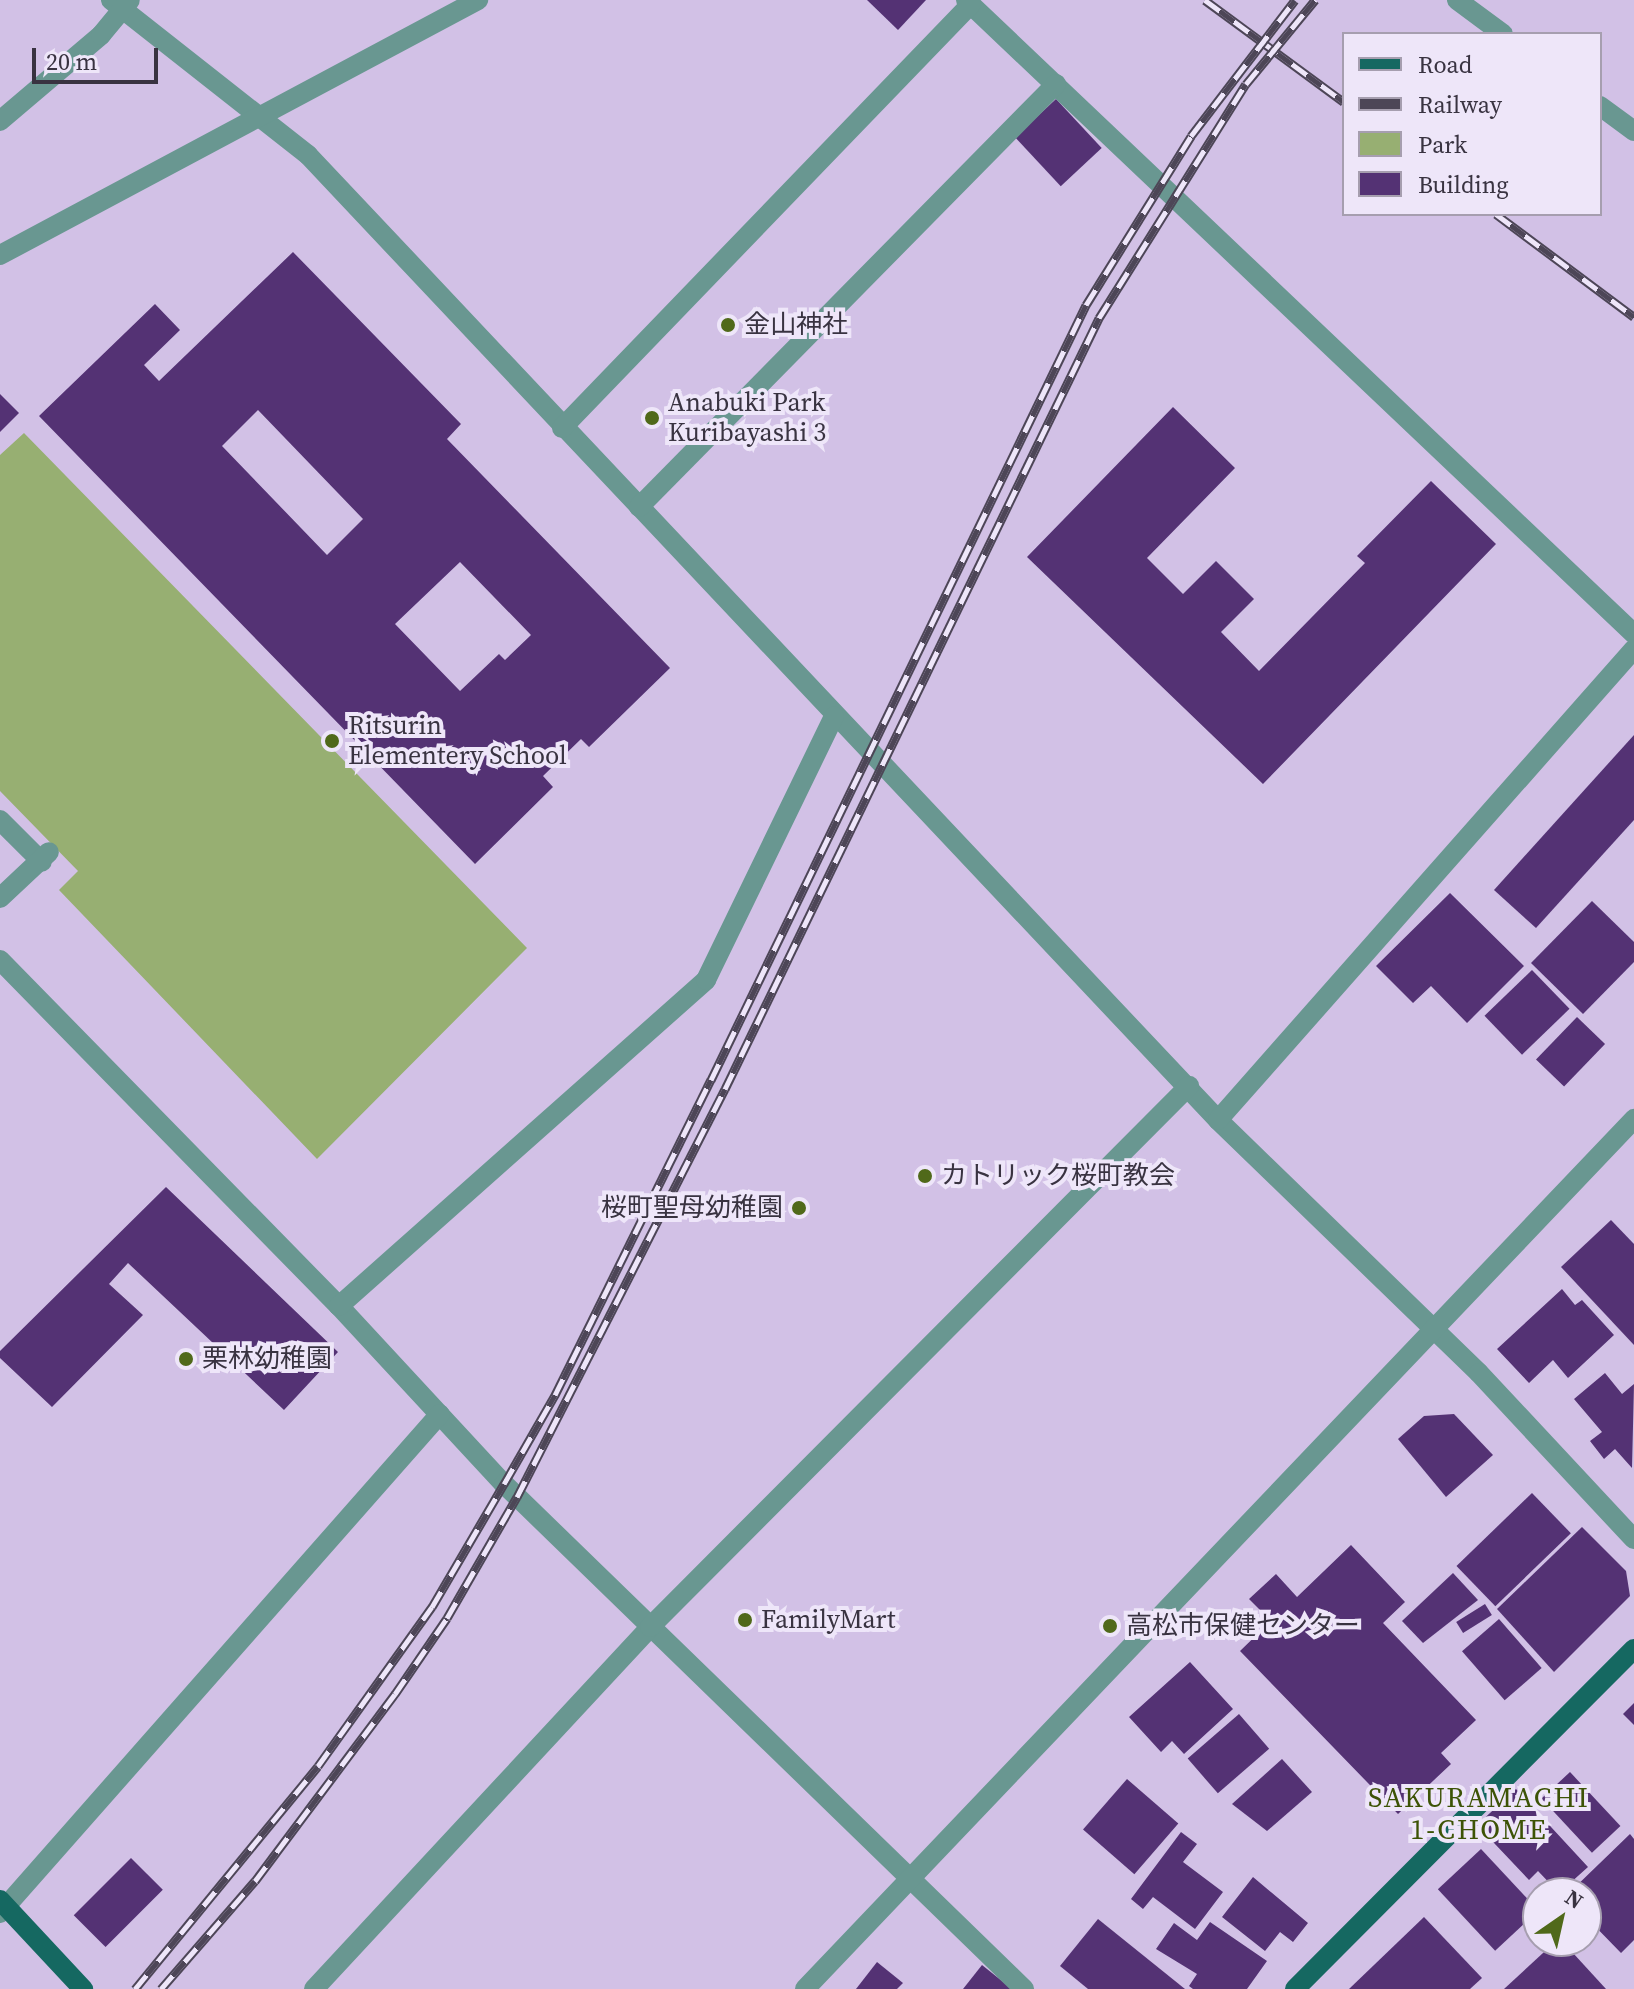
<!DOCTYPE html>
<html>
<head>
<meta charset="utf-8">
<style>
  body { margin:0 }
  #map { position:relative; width:1634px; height:1989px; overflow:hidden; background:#d2c1e6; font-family:"Source Serif 4","Noto Sans JP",serif }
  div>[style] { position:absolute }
  .green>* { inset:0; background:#97af72 }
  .building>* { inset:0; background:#543274; transform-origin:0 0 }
  .minor>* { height:20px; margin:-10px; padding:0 10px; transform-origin:10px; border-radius:10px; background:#699791 }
  .major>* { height:20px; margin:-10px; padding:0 10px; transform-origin:10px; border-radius:10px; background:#156861 }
  .rail>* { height:9px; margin-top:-4.5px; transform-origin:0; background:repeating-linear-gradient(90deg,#eee6f9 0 18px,#4d4657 0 36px); box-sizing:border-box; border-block:2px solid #4d4657 }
  .dots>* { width:22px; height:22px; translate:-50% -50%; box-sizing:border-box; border:4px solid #eee6f9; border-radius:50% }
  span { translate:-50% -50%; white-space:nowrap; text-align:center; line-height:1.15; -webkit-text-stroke:8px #eee6f9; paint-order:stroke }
  .poi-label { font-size:26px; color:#393341 }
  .left { translate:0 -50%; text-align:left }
  .right { translate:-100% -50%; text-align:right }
  .neighbourhood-label { font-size:28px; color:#3d5306; letter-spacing:2px }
  .legend { position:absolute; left:1342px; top:32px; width:260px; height:184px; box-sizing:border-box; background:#eee6f9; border:2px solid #a69eaf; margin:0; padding:10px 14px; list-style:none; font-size:24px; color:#393341 }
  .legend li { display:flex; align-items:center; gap:16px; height:40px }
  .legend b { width:40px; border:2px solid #a69eaf }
  .north { position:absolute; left:1522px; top:1877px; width:80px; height:80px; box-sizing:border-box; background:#eee6f9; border:2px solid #a69eaf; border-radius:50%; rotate:34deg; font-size:22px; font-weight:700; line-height:32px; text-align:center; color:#393341 }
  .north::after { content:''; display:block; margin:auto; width:28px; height:36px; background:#50691a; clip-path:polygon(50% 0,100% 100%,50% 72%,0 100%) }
  .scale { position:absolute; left:32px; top:48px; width:126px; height:36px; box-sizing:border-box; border:4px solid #393341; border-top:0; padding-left:10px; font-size:24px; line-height:28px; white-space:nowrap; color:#393341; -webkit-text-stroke:6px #eee6f9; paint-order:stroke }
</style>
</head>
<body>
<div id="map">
  <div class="green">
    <i style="clip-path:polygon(24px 433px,527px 948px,317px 1159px,59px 890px,78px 871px,0 791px,0 455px)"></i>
  </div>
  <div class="building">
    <i style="clip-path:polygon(867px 0,926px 0,898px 30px)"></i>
    <i style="left:1056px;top:99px;width:67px;height:56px;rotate:47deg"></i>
    <i style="clip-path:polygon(evenodd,293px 252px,461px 424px,447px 439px,670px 668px,589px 747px,581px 739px,543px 776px,553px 787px,475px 864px,39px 416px,155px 304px,180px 330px,144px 365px,159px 381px,293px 252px,258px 410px,363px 519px,327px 555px,222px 446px,258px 410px,293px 252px,460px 562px,531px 635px,505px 660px,499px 654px,460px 691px,395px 624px,460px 562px)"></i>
    <i style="clip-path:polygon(0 394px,19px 413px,0 432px)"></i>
    <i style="clip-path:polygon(1173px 407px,1235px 468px,1147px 558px,1183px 594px,1216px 561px,1254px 599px,1221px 632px,1259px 671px,1365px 563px,1357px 556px,1431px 481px,1496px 544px,1263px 784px,1027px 557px)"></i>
    <i style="clip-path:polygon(1634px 735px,1634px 820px,1536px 928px,1494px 890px)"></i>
    <i style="clip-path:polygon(1450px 893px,1524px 966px,1467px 1023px,1431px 986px,1413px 1003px,1376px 966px)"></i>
    <i style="clip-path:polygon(1592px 901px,1634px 942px,1634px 962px,1583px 1014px,1531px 963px)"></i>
    <i style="left:1532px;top:970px;width:54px;height:66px;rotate:46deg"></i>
    <i style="left:1577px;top:1017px;width:39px;height:59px;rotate:44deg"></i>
    <i style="clip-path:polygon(166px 1187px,338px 1352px,284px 1410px,128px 1263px,109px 1284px,143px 1315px,52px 1407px,0 1358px,0 1351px)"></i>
    <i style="clip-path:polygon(1611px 1220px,1634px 1244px,1634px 1345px,1561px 1267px)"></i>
    <i style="clip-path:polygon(1562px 1289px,1575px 1305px,1582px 1300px,1614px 1335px,1568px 1378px,1553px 1360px,1529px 1383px,1497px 1349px)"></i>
    <i style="clip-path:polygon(1605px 1373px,1622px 1394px,1634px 1384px,1632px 1468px,1615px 1449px,1604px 1459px,1590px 1441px,1602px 1432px,1574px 1399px)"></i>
    <i style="clip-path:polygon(1454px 1414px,1493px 1455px,1446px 1497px,1398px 1439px,1424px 1416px)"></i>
    <i style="left:1532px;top:1493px;width:56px;height:105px;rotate:46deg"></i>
    <i style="clip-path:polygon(1582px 1527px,1626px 1571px,1630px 1596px,1554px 1672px,1497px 1609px)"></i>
    <i style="clip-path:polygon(1351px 1545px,1405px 1602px,1383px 1623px,1476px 1720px,1441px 1753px,1451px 1764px,1398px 1814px,1240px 1651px,1271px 1621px,1249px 1599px,1276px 1574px,1297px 1597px)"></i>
    <i style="clip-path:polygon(1453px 1573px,1478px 1600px,1423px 1643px,1402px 1621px)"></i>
    <i style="left:1485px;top:1604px;width:13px;height:34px;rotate:58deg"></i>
    <i style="left:1499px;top:1619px;width:65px;height:49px;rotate:49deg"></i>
    <i style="clip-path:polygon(1190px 1662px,1233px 1709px,1184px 1754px,1172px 1741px,1161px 1752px,1129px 1717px)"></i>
    <i style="clip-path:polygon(1634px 1703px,1634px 1725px,1623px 1714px)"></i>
    <i style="left:1239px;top:1714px;width:46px;height:68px;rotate:49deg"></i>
    <i style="clip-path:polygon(1282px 1759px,1312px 1792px,1267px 1831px,1232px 1804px)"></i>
    <i style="left:1570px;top:1772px;width:74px;height:39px;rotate:47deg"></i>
    <i style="left:1127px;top:1779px;width:68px;height:67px;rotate:41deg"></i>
    <i style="clip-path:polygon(1516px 1789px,1588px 1867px,1559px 1893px,1538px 1871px,1529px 1880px,1477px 1825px)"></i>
    <i style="clip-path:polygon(1181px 1832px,1197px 1844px,1183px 1862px,1223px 1892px,1195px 1929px,1153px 1897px,1143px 1909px,1131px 1899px)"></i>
    <i style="clip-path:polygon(1630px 1834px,1634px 1839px,1634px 1940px,1621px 1953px,1586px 1917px,1586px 1893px,1569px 1893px)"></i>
    <i style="left:1481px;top:1849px;width:84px;height:59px;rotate:47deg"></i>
    <i style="left:131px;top:1858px;width:45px;height:81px;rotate:45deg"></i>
    <i style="clip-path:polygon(1253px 1877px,1308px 1923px,1293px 1942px,1280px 1932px,1265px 1951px,1222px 1917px)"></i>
    <i style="clip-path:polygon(1424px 1917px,1482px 1978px,1470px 1989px,1349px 1989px)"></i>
    <i style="clip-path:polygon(1098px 1919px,1185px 1989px,1088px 1989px,1060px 1966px)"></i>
    <i style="clip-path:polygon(1210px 1922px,1267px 1961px,1247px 1989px,1193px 1989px,1189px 1986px,1197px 1974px,1156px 1949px,1174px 1923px,1197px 1940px)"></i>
    <i style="clip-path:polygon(1556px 1941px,1562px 1941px,1606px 1989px,1504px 1989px)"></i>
    <i style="clip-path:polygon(877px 1962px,903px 1983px,897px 1989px,856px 1989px)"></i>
    <i style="clip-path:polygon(982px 1965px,1012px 1989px,963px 1989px)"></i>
  </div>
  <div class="minor">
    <i style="left:111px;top:0;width:251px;rotate:38.2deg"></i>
    <i style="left:308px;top:155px;width:1326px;rotate:46.68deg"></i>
    <i style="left:1218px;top:1120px;width:363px;rotate:44.1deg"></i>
    <i style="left:1479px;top:1373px;width:227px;rotate:47deg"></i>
    <i style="left:966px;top:0;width:921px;rotate:43.5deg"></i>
    <i style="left:1457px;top:0;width:57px;rotate:36.5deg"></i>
    <i style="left:1600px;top:106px;width:42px;rotate:36.3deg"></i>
    <i style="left:0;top:121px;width:133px;rotate:-40.4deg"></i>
    <i style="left:101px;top:35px;width:45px;rotate:-50.4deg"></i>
    <i style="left:0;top:255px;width:542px;rotate:-28.08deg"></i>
    <i style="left:562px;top:428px;width:589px;rotate:-46.03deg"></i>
    <i style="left:639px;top:507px;width:594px;rotate:-45.41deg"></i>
    <i style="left:0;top:820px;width:59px;rotate:45deg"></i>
    <i style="left:0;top:898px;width:67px;rotate:-43.2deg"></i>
    <i style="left:0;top:960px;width:484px;rotate:45.6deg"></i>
    <i style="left:339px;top:1306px;width:243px;rotate:47.2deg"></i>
    <i style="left:504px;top:1484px;width:725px;rotate:44.16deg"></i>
    <i style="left:1218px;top:1120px;width:628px;rotate:-48.55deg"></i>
    <i style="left:339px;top:1306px;width:491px;rotate:-41.6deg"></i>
    <i style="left:706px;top:980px;width:293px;rotate:-64.1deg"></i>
    <i style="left:0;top:1913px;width:665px;rotate:-48.6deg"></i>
    <i style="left:314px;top:1989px;width:494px;rotate:-47.1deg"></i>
    <i style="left:650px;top:1627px;width:764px;rotate:-45.11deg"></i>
    <i style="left:805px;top:1989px;width:1202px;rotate:-46.38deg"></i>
  </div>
  <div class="major">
    <i style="left:0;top:1900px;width:122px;rotate:47deg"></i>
    <i style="left:1295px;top:1989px;width:480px;rotate:-45.1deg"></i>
  </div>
  <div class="rail">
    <i style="left:1205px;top:0;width:172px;rotate:36.3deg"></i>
    <i style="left:1496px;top:214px;width:172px;rotate:36.7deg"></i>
    <i style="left:135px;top:1989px;width:288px;rotate:-50.6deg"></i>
    <i style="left:318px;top:1766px;width:196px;rotate:-54.4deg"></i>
    <i style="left:432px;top:1607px;width:143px;rotate:-59.7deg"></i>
    <i style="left:504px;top:1484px;width:103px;rotate:-60.2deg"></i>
    <i style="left:555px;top:1395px;width:352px;rotate:-63.7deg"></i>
    <i style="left:711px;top:1080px;width:861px;rotate:-64.18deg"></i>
    <i style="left:1086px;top:305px;width:199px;rotate:-58.1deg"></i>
    <i style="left:1191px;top:136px;width:171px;rotate:-52.6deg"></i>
    <i style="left:161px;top:1989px;width:143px;rotate:-49deg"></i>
    <i style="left:255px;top:1881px;width:234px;rotate:-53.2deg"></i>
    <i style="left:395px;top:1694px;width:92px;rotate:-55.6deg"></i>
    <i style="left:447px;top:1618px;width:140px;rotate:-60deg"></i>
    <i style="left:517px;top:1497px;width:458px;rotate:-63deg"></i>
    <i style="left:725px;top:1089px;width:857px;rotate:-64.12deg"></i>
    <i style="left:1099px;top:318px;width:276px;rotate:-57.9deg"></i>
    <i style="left:1246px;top:84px;width:109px;rotate:-50.6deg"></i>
  </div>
  <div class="dots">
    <i style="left:728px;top:325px;background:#50691a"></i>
    <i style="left:652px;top:418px;background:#50691a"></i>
    <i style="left:332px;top:741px;background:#50691a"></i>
    <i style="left:925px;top:1176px;background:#50691a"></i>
    <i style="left:799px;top:1208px;background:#50691a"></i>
    <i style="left:186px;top:1359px;background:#50691a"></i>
    <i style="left:745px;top:1620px;background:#50691a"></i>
    <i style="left:1110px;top:1626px;background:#50691a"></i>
  </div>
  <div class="poi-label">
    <span class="left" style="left:744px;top:325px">金山神社</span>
    <span class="left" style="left:668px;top:418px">Anabuki Park<br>Kuribayashi 3</span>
    <span class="left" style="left:348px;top:741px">Ritsurin<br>Elementery School</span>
    <span class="left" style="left:941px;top:1176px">カトリック桜町教会</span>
    <span class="right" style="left:783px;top:1208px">桜町聖母幼稚園</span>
    <span class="left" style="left:202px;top:1359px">栗林幼稚園</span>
    <span class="left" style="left:761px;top:1620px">FamilyMart</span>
    <span class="left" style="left:1126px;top:1626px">高松市保健センター</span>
  </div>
  <div class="neighbourhood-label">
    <span style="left:1479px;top:1813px">SAKURAMACHI<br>1-CHOME</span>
  </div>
  <ul class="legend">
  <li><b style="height:10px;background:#156861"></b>Road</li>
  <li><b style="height:10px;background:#4d4657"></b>Railway</li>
  <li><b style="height:22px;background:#97af72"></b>Park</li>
  <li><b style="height:22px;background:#543274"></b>Building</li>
  </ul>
  <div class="north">N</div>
  <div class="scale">20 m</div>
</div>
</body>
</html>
